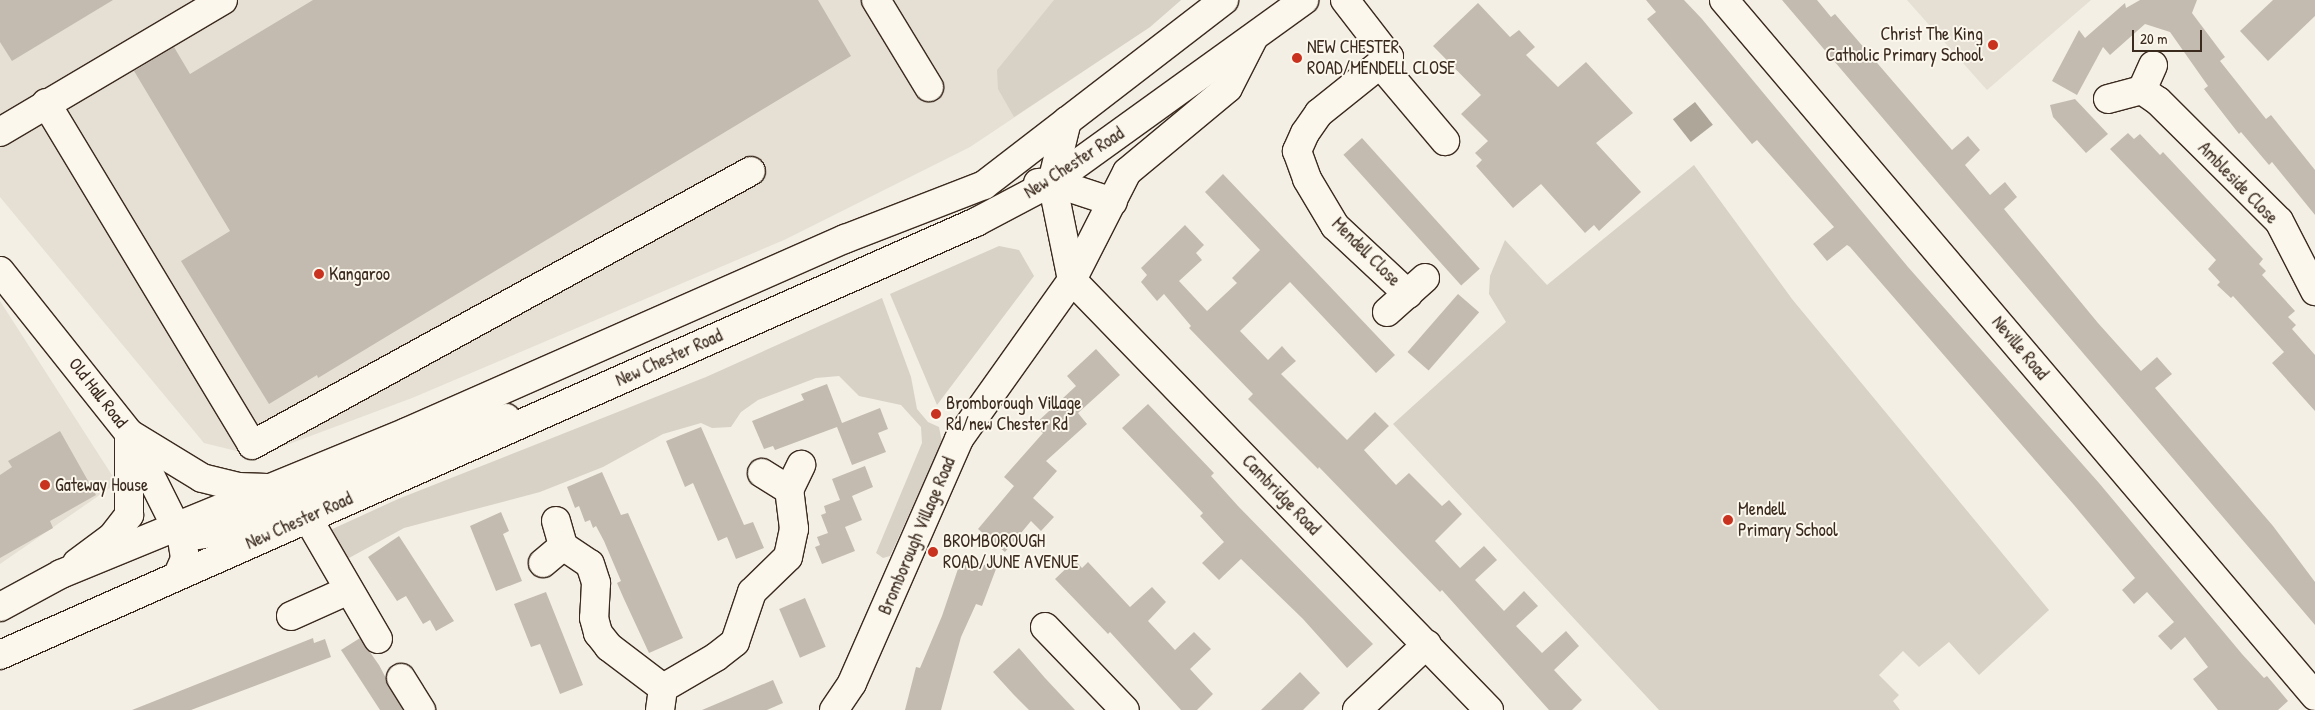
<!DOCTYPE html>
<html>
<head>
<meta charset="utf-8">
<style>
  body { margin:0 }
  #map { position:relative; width:2315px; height:710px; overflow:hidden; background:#f3efe4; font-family:"Patrick Hand",sans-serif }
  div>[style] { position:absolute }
  .built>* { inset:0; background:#e5dfd4 }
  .green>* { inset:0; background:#d8d1c6 }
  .water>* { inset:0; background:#afa69a; transform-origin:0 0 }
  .building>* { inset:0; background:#c3bbb0; transform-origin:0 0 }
  .roads { filter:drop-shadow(1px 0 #3b2a1e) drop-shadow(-1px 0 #3b2a1e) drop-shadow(0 1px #3b2a1e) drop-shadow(0 -1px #3b2a1e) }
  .minor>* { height:28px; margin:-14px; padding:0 14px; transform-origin:14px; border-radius:14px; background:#fbf7ec }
  .highway>* { height:28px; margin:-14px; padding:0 14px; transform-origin:14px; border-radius:14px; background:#fbf7ec }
  .dots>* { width:14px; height:14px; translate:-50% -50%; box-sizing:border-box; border:2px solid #fbf7ec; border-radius:50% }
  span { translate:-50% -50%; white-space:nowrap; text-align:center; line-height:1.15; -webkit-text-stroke:4px #fbf7ec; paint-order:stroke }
  .poi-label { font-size:18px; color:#3b2a1e }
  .right { translate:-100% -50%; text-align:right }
  .left { translate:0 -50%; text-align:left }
  .street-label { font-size:18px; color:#3b2a1e }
  .scale { position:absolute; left:2132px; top:30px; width:70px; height:22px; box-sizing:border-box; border:2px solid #3b2a1e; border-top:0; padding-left:6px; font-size:15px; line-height:18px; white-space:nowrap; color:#3b2a1e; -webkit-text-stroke:4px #fbf7ec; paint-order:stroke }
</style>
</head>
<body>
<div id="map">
  <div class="built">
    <i style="clip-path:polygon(0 0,1181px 0,1150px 27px,970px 147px,784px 240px,412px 398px,257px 456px,204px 443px,0 197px)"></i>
    <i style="clip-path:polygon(1907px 0,2091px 0,1987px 90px)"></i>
    <i style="clip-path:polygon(0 301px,117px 483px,0 564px)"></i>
  </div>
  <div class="green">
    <i style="clip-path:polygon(1054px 0,1181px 0,1150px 27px,1014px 117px,998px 89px,997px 70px)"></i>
    <i style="clip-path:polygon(1694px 165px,1792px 299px,2049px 610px,1979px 675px,1949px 642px,1919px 667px,1903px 651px,1879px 675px,1899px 695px,1893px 701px,1900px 710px,1659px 710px,1393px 424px,1506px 322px,1489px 294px,1490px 276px,1505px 240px,1547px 285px)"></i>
    <i style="clip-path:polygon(999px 246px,1019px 250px,1034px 276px,937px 405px,890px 294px)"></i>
    <i style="clip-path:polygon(882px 298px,911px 377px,917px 409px,928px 422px,939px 427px,942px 442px,890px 556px,883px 558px,876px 553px,922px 443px,921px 427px,901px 405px,859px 396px,839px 376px,816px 378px,758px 400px,741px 412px,731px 427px,712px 428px,701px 423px,663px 434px,603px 467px,540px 492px,404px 528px,349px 558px,334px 554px,326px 532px,398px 499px,706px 377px)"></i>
  </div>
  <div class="water">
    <i style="left:1695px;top:102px;width:29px;height:28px;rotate:52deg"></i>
  </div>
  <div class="building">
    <i style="clip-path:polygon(0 0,113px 0,12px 61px,0 42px)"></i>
    <i style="clip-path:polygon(313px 0,818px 0,851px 56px,318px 378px,317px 375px,269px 404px,181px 261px,230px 231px,134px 71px,174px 47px,190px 74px)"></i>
    <i style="clip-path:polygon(1646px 0,1684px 0,1702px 19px,1908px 267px,2099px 483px,2242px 654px,2264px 678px,2267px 676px,2288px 701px,2278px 710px,2218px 710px,2193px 679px,2208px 667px,2185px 637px,2171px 650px,2158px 636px,2174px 622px,2147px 592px,2134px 604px,2122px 590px,2135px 578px,2074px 505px,1850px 247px,1847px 245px,1827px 261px,1813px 244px,1834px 227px,1757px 140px,1752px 144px,1647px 19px,1656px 12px)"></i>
    <i style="clip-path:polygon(1782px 0,1817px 0,1831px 17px,1835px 14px,1952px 150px,1968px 136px,1980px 150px,1965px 165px,1990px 195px,2005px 182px,2017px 197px,2004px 209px,2098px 323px,2141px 371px,2157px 357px,2172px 374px,2155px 388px,2273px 526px,2315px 582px,2315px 625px)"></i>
    <i style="clip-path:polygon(2140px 0,2197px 0,2192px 13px,2225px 57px,2220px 61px,2266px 119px,2271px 115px,2315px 170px,2315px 215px,2272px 162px,2269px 165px,2241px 132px,2239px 134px,2204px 89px,2208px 86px,2170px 32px,2145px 24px,2110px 55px,2103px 47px,2077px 95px,2052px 81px,2079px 30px,2085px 38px,2125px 3px,2126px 8px)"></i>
    <i style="clip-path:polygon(2273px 0,2315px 0,2315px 16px,2268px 61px,2240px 31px)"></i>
    <i style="clip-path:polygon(1478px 3px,1510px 37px,1519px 30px,1535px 47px,1526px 55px,1558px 87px,1586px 62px,1633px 113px,1596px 143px,1641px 192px,1599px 231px,1594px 225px,1585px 233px,1541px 184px,1513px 208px,1476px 166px,1482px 160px,1475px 153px,1488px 141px,1461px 114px,1481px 95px,1433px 46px)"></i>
    <i style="clip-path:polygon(2075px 99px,2108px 134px,2086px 153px,2053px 117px,2050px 105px)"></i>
    <i style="clip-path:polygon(2128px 133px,2134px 139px,2140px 134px,2160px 155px,2163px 152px,2263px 259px,2259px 264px,2266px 271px,2262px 275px,2295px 311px,2288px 317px,2296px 325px,2292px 329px,2315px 355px,2315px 411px,2272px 363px,2284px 352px,2233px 296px,2231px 298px,2217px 285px,2220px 282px,2208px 269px,2216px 260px,2110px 149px)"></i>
    <i style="left:1362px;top:138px;width:176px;height:25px;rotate:48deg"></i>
    <i style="clip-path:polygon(1223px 174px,1395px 355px,1376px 373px,1290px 282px,1240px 331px,1268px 360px,1282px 346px,1289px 354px,1296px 361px,1281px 374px,1347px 440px,1375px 412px,1389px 426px,1364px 450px,1396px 485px,1409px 473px,1442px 506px,1449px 500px,1462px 514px,1435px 541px,1460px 568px,1484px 546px,1497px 560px,1475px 580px,1504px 611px,1524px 591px,1538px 606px,1516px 626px,1542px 653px,1566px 631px,1579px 646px,1554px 670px,1582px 700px,1572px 710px,1549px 710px,1442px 590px,1440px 592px,1319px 467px,1318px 469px,1248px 399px,1253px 394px,1189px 328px,1191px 326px,1164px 294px,1157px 301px,1141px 282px,1147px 275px,1141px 268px,1185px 225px,1204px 245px,1196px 253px,1202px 260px,1179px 281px,1207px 311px,1237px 283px,1232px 278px,1260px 250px,1205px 192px)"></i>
    <i style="left:1458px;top:294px;width:28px;height:77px;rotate:41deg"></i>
    <i style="clip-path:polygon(1096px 349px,1120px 375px,1078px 413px,1087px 424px,1046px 461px,1057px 471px,1033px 498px,1054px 517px,1041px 531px,1031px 521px,1005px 552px,978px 529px,1014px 486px,1004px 477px,1043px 433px,1034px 425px,1076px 386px,1067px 376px)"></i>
    <i style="clip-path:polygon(827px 384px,842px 423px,880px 408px,888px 429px,878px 433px,886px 452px,852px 465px,837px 427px,775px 450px,773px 446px,764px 449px,752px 421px,804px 400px,801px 394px)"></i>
    <i style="clip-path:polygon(1148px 404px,1214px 473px,1211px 476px,1238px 506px,1373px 644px,1347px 668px,1303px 619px,1241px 559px,1219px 580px,1202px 563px,1224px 542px,1200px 516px,1203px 513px,1122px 428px)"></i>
    <i style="clip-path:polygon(701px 427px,744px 525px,753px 522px,764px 548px,736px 559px,727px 537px,718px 541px,693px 483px,685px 487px,666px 441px)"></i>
    <i style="clip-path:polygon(60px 431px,96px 495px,50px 521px,53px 528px,0 558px,0 475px,12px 467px,8px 461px)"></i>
    <i style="clip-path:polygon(865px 466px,873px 487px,852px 496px,862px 520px,845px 527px,855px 551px,822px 564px,815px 547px,820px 545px,817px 537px,828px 533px,821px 515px,826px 513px,824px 506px,840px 500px,832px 479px)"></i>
    <i style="clip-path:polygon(602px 472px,621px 515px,628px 513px,683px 638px,649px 653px,624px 599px,617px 583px,621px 581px,604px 541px,596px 526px,593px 528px,590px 520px,585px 522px,579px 506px,575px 508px,567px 487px)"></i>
    <i style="clip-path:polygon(501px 512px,509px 531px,503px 534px,522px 581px,496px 591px,470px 526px)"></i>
    <i style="clip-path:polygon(399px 536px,454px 621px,436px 631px,430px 620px,423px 624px,406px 596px,397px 601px,368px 557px)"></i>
    <i style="clip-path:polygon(962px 557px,996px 569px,982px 606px,976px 604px,961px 637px,941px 710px,905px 710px,916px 667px,920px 668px,942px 616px)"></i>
    <i style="clip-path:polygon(1075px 560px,1082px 568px,1088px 562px,1130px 607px,1152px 587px,1166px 602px,1148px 621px,1175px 650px,1194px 632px,1211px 649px,1190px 669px,1213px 694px,1197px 710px,1181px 710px,1110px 632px,1108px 634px,1055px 579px)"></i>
    <i style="clip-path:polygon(546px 592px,583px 685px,560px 694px,540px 644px,531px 647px,514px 604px)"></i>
    <i style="left:805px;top:598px;width:53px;height:28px;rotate:67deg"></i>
    <i style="clip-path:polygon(313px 638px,314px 643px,325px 639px,331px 657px,191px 710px,132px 710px)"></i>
    <i style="clip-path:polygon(360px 638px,379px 665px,403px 710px,380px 710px,341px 650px)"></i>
    <i style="clip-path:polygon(1019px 648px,1045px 678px,1075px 710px,1029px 710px,1014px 695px,993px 672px)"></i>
    <i style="clip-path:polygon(1300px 672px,1320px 693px,1303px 710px,1261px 710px)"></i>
    <i style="clip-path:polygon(773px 680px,783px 703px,767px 710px,702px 710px)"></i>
  </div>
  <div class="roads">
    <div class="minor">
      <i style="left:876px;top:0;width:102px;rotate:58.7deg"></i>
      <i style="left:1345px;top:0;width:72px;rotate:52.3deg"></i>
      <i style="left:1389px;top:57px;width:90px;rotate:141.3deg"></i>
      <i style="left:1319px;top:113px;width:24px;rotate:125deg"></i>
      <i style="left:1305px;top:133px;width:20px;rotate:114deg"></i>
      <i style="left:1297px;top:151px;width:30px;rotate:70deg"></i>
      <i style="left:1307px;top:179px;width:55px;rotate:59.2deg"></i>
      <i style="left:1335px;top:226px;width:100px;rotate:43deg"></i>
      <i style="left:1724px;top:0;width:913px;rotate:49.66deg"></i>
      <i style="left:1380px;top:64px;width:101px;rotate:49.8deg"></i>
      <i style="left:2142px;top:90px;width:27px;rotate:-66deg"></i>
      <i style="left:2108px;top:99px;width:35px;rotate:-15deg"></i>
      <i style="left:2142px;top:90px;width:19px;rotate:35deg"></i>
      <i style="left:2158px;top:101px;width:170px;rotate:44.8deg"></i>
      <i style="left:2279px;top:221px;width:79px;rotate:62.8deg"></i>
      <i style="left:46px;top:103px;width:399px;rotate:58.9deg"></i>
      <i style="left:252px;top:445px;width:569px;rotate:-28.77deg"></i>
      <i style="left:0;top:132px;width:259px;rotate:-30.6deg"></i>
      <i style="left:0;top:271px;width:207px;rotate:51.5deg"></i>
      <i style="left:129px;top:433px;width:119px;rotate:63.4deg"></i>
      <i style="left:182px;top:539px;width:20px;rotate:81deg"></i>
      <i style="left:185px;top:559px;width:17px;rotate:114deg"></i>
      <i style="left:1072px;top:280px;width:599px;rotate:45.88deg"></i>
      <i style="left:1387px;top:312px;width:51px;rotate:-41.8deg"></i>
      <i style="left:130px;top:434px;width:84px;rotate:31.4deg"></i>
      <i style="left:202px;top:478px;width:37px;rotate:14deg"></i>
      <i style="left:238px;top:487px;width:29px;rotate:2deg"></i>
      <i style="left:762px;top:473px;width:32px;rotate:32deg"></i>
      <i style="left:307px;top:517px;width:141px;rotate:59.8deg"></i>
      <i style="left:556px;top:521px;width:26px;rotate:74deg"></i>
      <i style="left:563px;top:546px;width:32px;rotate:34deg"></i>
      <i style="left:590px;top:564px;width:20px;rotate:72deg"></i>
      <i style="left:596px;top:583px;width:35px;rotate:93deg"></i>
      <i style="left:594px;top:618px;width:16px;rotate:75deg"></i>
      <i style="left:598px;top:633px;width:18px;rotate:52deg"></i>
      <i style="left:609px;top:647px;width:68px;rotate:37.2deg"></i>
      <i style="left:178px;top:526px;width:21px;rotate:25deg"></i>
      <i style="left:197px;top:535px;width:25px;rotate:-7deg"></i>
      <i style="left:222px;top:532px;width:306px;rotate:-21.9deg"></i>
      <i style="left:77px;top:563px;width:44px;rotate:-36.6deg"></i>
      <i style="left:112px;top:537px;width:28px;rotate:-52deg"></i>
      <i style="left:129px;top:515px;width:78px;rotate:-90deg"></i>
      <i style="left:543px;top:563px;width:26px;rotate:-40deg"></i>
      <i style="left:291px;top:616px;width:61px;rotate:-24.1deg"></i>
      <i style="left:1045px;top:627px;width:115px;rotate:46.1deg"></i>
      <i style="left:401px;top:678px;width:38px;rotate:58deg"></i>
      <i style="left:660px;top:710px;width:22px;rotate:-82deg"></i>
      <i style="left:663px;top:688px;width:61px;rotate:-30.3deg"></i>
      <i style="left:716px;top:657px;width:24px;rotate:-38deg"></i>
      <i style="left:735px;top:642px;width:53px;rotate:-71.2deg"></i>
      <i style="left:752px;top:592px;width:50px;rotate:-44.2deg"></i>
      <i style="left:788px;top:557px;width:29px;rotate:-78deg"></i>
      <i style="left:794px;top:529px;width:39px;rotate:-97deg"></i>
      <i style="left:789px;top:490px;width:28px;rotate:-64deg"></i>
      <i style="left:834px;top:710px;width:32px;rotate:-56deg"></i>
      <i style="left:852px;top:683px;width:266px;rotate:-66.3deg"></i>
      <i style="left:959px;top:439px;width:195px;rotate:-54.6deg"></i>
      <i style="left:1072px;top:280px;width:100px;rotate:-101.5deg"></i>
      <i style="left:1052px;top:182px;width:63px;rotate:-76.2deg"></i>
      <i style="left:1357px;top:710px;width:96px;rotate:-43.3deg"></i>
    </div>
    <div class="highway">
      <i style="left:1038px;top:183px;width:14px;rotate:-4deg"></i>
      <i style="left:1052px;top:182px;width:64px;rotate:18.2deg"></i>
      <i style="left:1072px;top:280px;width:121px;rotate:-63deg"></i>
      <i style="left:1127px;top:172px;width:131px;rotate:-39.7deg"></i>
      <i style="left:1228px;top:88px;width:55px;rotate:-63deg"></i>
      <i style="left:0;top:607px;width:69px;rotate:-28.4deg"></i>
      <i style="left:61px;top:574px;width:374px;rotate:-22.3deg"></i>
      <i style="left:407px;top:432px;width:479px;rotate:-23.8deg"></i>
      <i style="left:845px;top:239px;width:149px;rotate:-21.2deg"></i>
      <i style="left:984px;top:185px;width:303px;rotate:-37.6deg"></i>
      <i style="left:0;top:655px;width:1068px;rotate:-23.92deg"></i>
      <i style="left:976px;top:222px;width:86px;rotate:-27.8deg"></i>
      <i style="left:1052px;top:182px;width:311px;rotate:-35.8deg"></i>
    </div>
  </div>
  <div class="dots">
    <i style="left:1993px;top:45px;background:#c8321e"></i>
    <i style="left:1297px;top:58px;background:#c8321e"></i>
    <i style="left:319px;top:274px;background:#c8321e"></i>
    <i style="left:936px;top:414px;background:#c8321e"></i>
    <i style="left:45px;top:485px;background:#c8321e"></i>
    <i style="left:1728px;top:520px;background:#c8321e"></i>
    <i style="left:933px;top:552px;background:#c8321e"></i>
  </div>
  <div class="poi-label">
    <span class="right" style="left:1983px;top:45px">Christ The King<br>Catholic Primary School</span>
    <span class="left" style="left:1307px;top:58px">NEW CHESTER<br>ROAD/MENDELL CLOSE</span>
    <span class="left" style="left:329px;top:274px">Kangaroo</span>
    <span class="left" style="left:946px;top:414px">Bromborough Village<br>Rd/new Chester Rd</span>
    <span class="left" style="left:55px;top:485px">Gateway House</span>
    <span class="left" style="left:1738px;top:520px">Mendell<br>Primary School</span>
    <span class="left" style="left:943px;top:552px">BROMBOROUGH<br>ROAD/JUNE AVENUE</span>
  </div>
  <div class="street-label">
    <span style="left:1074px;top:163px;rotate:-33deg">New Chester Road</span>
    <span style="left:2238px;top:183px;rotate:46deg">Ambleside Close</span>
    <span style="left:1366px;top:252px;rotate:45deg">Mendell Close</span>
    <span style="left:2020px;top:348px;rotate:50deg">Neville Road</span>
    <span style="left:669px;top:358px;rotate:-24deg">New Chester Road</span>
    <span style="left:98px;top:393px;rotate:52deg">Old Hall Road</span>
    <span style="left:1281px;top:495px;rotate:46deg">Cambridge Road</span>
    <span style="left:299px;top:521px;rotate:-24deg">New Chester Road</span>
    <span style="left:917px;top:536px;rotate:-67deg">Bromborough Village Road</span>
  </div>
  <div class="scale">20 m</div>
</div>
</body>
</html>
